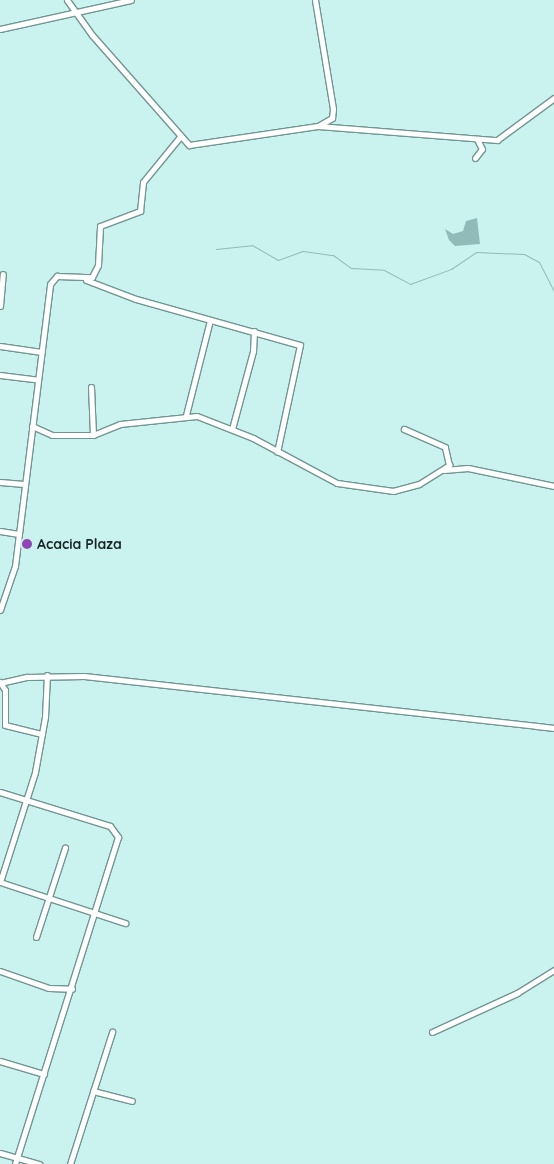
<!DOCTYPE html>
<html>
<head>
<meta charset="utf-8">
<style>
  body { margin:0 }
  #map { position:relative; width:554px; height:1164px; overflow:hidden; background:#caf2ef; font-family:Quicksand,sans-serif }
  div>[style] { position:absolute }
  .water>* { inset:0; background:#91bbb9 }
  .stream>* { height:1px; margin:-0.5px; padding:0 0.5px; transform-origin:0.5px; border-radius:0.5px; background:#91bbb9 }
  .roads { filter:drop-shadow(1px 0 #709694) drop-shadow(-1px 0 #709694) drop-shadow(0 1px #709694) drop-shadow(0 -1px #709694) }
  .street>* { height:5px; margin:-2.5px; padding:0 2.5px; transform-origin:2.5px; border-radius:2.5px; background:#fff }
  .dots>* { width:14px; height:14px; translate:-50% -50%; box-sizing:border-box; border:2px solid #caf2ef; border-radius:50% }
  span { translate:-50% -50%; white-space:nowrap; text-align:center; line-height:1.15; -webkit-text-stroke:5px #caf2ef; paint-order:stroke }
  .poi-label { font-size:14px; color:#172625; font-weight:700 }
  .left { translate:0 -50%; text-align:left }
</style>
</head>
<body>
<div id="map">
  <div class="water">
    <i style="clip-path:polygon(477px 218px,480px 244px,455px 246px,449px 240px,445px 229px,453px 234px,463px 231px,466px 221px)"></i>
  </div>
  <div class="stream">
    <i style="left:216px;top:249px;width:36px;rotate:-6deg"></i>
    <i style="left:252px;top:245px;width:30px;rotate:30deg"></i>
    <i style="left:278px;top:260px;width:27px;rotate:-20deg"></i>
    <i style="left:303px;top:251px;width:30px;rotate:8deg"></i>
    <i style="left:333px;top:255px;width:22px;rotate:36deg"></i>
    <i style="left:351px;top:268px;width:33px;rotate:3deg"></i>
    <i style="left:384px;top:270px;width:30px;rotate:28deg"></i>
    <i style="left:410px;top:284px;width:44px;rotate:-20.1deg"></i>
    <i style="left:451px;top:269px;width:30px;rotate:-34deg"></i>
    <i style="left:476px;top:252px;width:48px;rotate:2.4deg"></i>
    <i style="left:524px;top:254px;width:17px;rotate:28deg"></i>
    <i style="left:539px;top:262px;width:34px;rotate:63deg"></i>
  </div>
  <div class="roads">
    <div class="street">
      <i style="left:67px;top:0;width:43px;rotate:54.5deg"></i>
      <i style="left:92px;top:35px;width:147px;rotate:48.6deg"></i>
      <i style="left:189px;top:145px;width:130px;rotate:-8.4deg"></i>
      <i style="left:318px;top:126px;width:180px;rotate:4.5deg"></i>
      <i style="left:497px;top:140px;width:71px;rotate:-36.4deg"></i>
      <i style="left:315px;top:0;width:110px;rotate:80.6deg"></i>
      <i style="left:333px;top:109px;width:9px;rotate:96deg"></i>
      <i style="left:332px;top:118px;width:16px;rotate:150deg"></i>
      <i style="left:0;top:29px;width:134px;rotate:-12.5deg"></i>
      <i style="left:475px;top:158px;width:11px;rotate:-52deg"></i>
      <i style="left:482px;top:149px;width:11px;rotate:-117deg"></i>
      <i style="left:86px;top:280px;width:53px;rotate:20.8deg"></i>
      <i style="left:136px;top:299px;width:170px;rotate:15.7deg"></i>
      <i style="left:300px;top:345px;width:109px;rotate:102.1deg"></i>
      <i style="left:0;top:306px;width:32px;rotate:-85deg"></i>
      <i style="left:0;top:346px;width:42px;rotate:8.1deg"></i>
      <i style="left:0;top:375px;width:38px;rotate:7deg"></i>
      <i style="left:91px;top:387px;width:48px;rotate:87.6deg"></i>
      <i style="left:186px;top:415px;width:98px;rotate:-75.8deg"></i>
      <i style="left:32px;top:426px;width:22px;rotate:24deg"></i>
      <i style="left:52px;top:435px;width:41px"></i>
      <i style="left:93px;top:435px;width:29px;rotate:-22deg"></i>
      <i style="left:120px;top:424px;width:77px;rotate:-5.9deg"></i>
      <i style="left:197px;top:416px;width:60px;rotate:21.4deg"></i>
      <i style="left:253px;top:438px;width:95px;rotate:28.2deg"></i>
      <i style="left:337px;top:483px;width:57px;rotate:8.1deg"></i>
      <i style="left:393px;top:491px;width:27px;rotate:-15deg"></i>
      <i style="left:419px;top:484px;width:36px;rotate:-32deg"></i>
      <i style="left:449px;top:465px;width:18px;rotate:-103deg"></i>
      <i style="left:445px;top:447px;width:45px;rotate:-156.3deg"></i>
      <i style="left:232px;top:429px;width:81px;rotate:-74.9deg"></i>
      <i style="left:253px;top:351px;width:20px;rotate:-87deg"></i>
      <i style="left:444px;top:470px;width:24px;rotate:-5deg"></i>
      <i style="left:468px;top:468px;width:88px;rotate:11.8deg"></i>
      <i style="left:0;top:482px;width:24px;rotate:5deg"></i>
      <i style="left:0;top:531px;width:19px;rotate:9deg"></i>
      <i style="left:0;top:610px;width:46px;rotate:-71.2deg"></i>
      <i style="left:15px;top:566px;width:284px;rotate:-82.9deg"></i>
      <i style="left:50px;top:284px;width:11px;rotate:-49deg"></i>
      <i style="left:57px;top:276px;width:35px;rotate:2deg"></i>
      <i style="left:92px;top:277px;width:13px;rotate:-63deg"></i>
      <i style="left:98px;top:265px;width:39px;rotate:-87deg"></i>
      <i style="left:100px;top:226px;width:43px;rotate:-20.6deg"></i>
      <i style="left:140px;top:211px;width:29px;rotate:-84deg"></i>
      <i style="left:143px;top:182px;width:57px;rotate:-50.7deg"></i>
      <i style="left:0;top:682px;width:9px;rotate:58deg"></i>
      <i style="left:5px;top:690px;width:35px;rotate:90deg"></i>
      <i style="left:5px;top:725px;width:38px;rotate:14deg"></i>
      <i style="left:0;top:683px;width:28px;rotate:-13deg"></i>
      <i style="left:27px;top:677px;width:57px;rotate:-1deg"></i>
      <i style="left:84px;top:676px;width:473px;rotate:6.3deg"></i>
      <i style="left:0;top:792px;width:115px;rotate:17.2deg"></i>
      <i style="left:110px;top:826px;width:14px;rotate:54deg"></i>
      <i style="left:118px;top:837px;width:343px;rotate:107.5deg"></i>
      <i style="left:0;top:882px;width:115px;rotate:-72.3deg"></i>
      <i style="left:35px;top:772px;width:56px;rotate:-79.7deg"></i>
      <i style="left:45px;top:717px;width:42px;rotate:-87.3deg"></i>
      <i style="left:0;top:882px;width:132px;rotate:18.2deg"></i>
      <i style="left:36px;top:937px;width:94px;rotate:-72deg"></i>
      <i style="left:0;top:971px;width:52px;rotate:19.1deg"></i>
      <i style="left:49px;top:988px;width:23px;rotate:2deg"></i>
      <i style="left:432px;top:1032px;width:94px;rotate:-24.6deg"></i>
      <i style="left:517px;top:993px;width:44px;rotate:-31.9deg"></i>
      <i style="left:0;top:1061px;width:46px;rotate:16.5deg"></i>
      <i style="left:93px;top:1091px;width:40px;rotate:14.4deg"></i>
      <i style="left:0;top:1153px;width:41px;rotate:15.8deg"></i>
      <i style="left:70px;top:1164px;width:139px;rotate:-72.3deg"></i>
    </div>
  </div>
  <div class="dots">
    <i style="left:27px;top:544px;background:#9045b6"></i>
  </div>
  <div class="poi-label">
    <span class="left" style="left:37px;top:544px">Acacia Plaza</span>
  </div>
</div>
</body>
</html>
